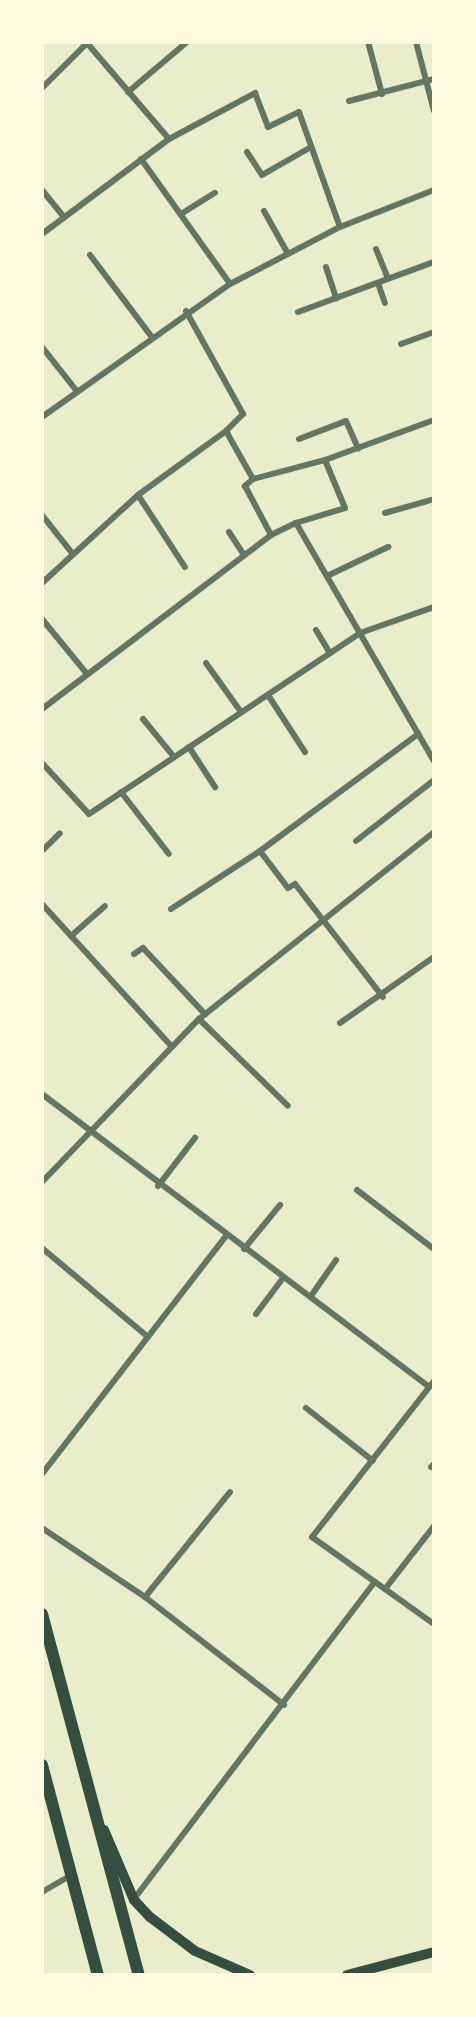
<!DOCTYPE html>
<html>
<head>
<meta charset="utf-8">
<style>
  body { margin:0 }
  #map { position:relative; width:476px; height:2017px; overflow:hidden; background:#e9edc9; font-family:"Asap Condensed",sans-serif }
  div>[style] { position:absolute }
  .minor>* { height:6px; margin:-3px; padding:0 3px; transform-origin:3px; border-radius:3px; background:#617663 }
  .secondary>* { height:10px; margin:-5px; padding:0 5px; transform-origin:5px; border-radius:5px; background:#344e41 }
  .primary>* { height:12px; margin:-6px; padding:0 6px; transform-origin:6px; border-radius:6px; background:#344e41 }
  span { translate:-50% -50%; white-space:nowrap; text-align:center; line-height:1.15; -webkit-text-stroke:6px #fefae0; paint-order:stroke }
  .frame { position:absolute; inset:0; border:44px solid #fefae0; pointer-events:none }
</style>
</head>
<body>
<div id="map">
  <div class="minor">
    <i style="left:368px;top:42px;width:54px;rotate:74.9deg"></i>
    <i style="left:416px;top:42px;width:71px;rotate:75.4deg"></i>
    <i style="left:87px;top:43px;width:126px;rotate:49.5deg"></i>
    <i style="left:42px;top:88px;width:65px;rotate:-45deg"></i>
    <i style="left:128px;top:92px;width:77px;rotate:-40.3deg"></i>
    <i style="left:349px;top:101px;width:88px;rotate:-14.5deg"></i>
    <i style="left:247px;top:152px;width:27px;rotate:57deg"></i>
    <i style="left:262px;top:175px;width:56px;rotate:-29.7deg"></i>
    <i style="left:141px;top:159px;width:153px;rotate:54.5deg"></i>
    <i style="left:42px;top:190px;width:35px;rotate:51deg"></i>
    <i style="left:264px;top:211px;width:49px;rotate:60.8deg"></i>
    <i style="left:181px;top:214px;width:40px;rotate:-32deg"></i>
    <i style="left:42px;top:234px;width:159px;rotate:-36.8deg"></i>
    <i style="left:169px;top:139px;width:98px;rotate:-28.1deg"></i>
    <i style="left:255px;top:93px;width:36px;rotate:69deg"></i>
    <i style="left:268px;top:127px;width:34px;rotate:-26deg"></i>
    <i style="left:299px;top:112px;width:122px;rotate:70.4deg"></i>
    <i style="left:376px;top:249px;width:32px;rotate:68deg"></i>
    <i style="left:90px;top:255px;width:101px;rotate:53deg"></i>
    <i style="left:326px;top:267px;width:33px;rotate:72deg"></i>
    <i style="left:378px;top:283px;width:21px;rotate:71deg"></i>
    <i style="left:186px;top:311px;width:118px;rotate:61deg"></i>
    <i style="left:243px;top:414px;width:24px;rotate:135deg"></i>
    <i style="left:226px;top:431px;width:55px;rotate:60.6deg"></i>
    <i style="left:253px;top:479px;width:11px;rotate:139deg"></i>
    <i style="left:245px;top:486px;width:55px;rotate:62deg"></i>
    <i style="left:271px;top:535px;width:28px;rotate:-26deg"></i>
    <i style="left:296px;top:523px;width:275px;rotate:59.9deg"></i>
    <i style="left:298px;top:312px;width:145px;rotate:-20.2deg"></i>
    <i style="left:401px;top:344px;width:35px;rotate:-20deg"></i>
    <i style="left:42px;top:347px;width:55px;rotate:51.7deg"></i>
    <i style="left:42px;top:417px;width:230px;rotate:-35.3deg"></i>
    <i style="left:230px;top:284px;width:124px;rotate:-27.4deg"></i>
    <i style="left:340px;top:227px;width:101px;rotate:-21.5deg"></i>
    <i style="left:299px;top:439px;width:50px;rotate:-21deg"></i>
    <i style="left:346px;top:421px;width:30px;rotate:66deg"></i>
    <i style="left:253px;top:479px;width:74px;rotate:-14.8deg"></i>
    <i style="left:325px;top:460px;width:116px;rotate:-20.2deg"></i>
    <i style="left:138px;top:495px;width:86px;rotate:56.9deg"></i>
    <i style="left:385px;top:513px;width:51px;rotate:-15.9deg"></i>
    <i style="left:42px;top:515px;width:48px;rotate:51.7deg"></i>
    <i style="left:296px;top:523px;width:51px;rotate:-17deg"></i>
    <i style="left:345px;top:508px;width:52px;rotate:-112.6deg"></i>
    <i style="left:229px;top:532px;width:27px;rotate:57deg"></i>
    <i style="left:327px;top:576px;width:68px;rotate:-25.4deg"></i>
    <i style="left:42px;top:583px;width:130px;rotate:-42.5deg"></i>
    <i style="left:138px;top:495px;width:109px;rotate:-36deg"></i>
    <i style="left:42px;top:619px;width:71px;rotate:50.7deg"></i>
    <i style="left:316px;top:630px;width:27px;rotate:59deg"></i>
    <i style="left:206px;top:663px;width:60px;rotate:54.5deg"></i>
    <i style="left:268px;top:695px;width:68px;rotate:57deg"></i>
    <i style="left:42px;top:709px;width:288px;rotate:-37.2deg"></i>
    <i style="left:143px;top:719px;width:49px;rotate:50.8deg"></i>
    <i style="left:189px;top:747px;width:48px;rotate:57deg"></i>
    <i style="left:42px;top:763px;width:69px;rotate:47.3deg"></i>
    <i style="left:89px;top:814px;width:326px;rotate:-33.7deg"></i>
    <i style="left:360px;top:633px;width:78px;rotate:-19.4deg"></i>
    <i style="left:121px;top:792px;width:78px;rotate:52.3deg"></i>
    <i style="left:356px;top:841px;width:99px;rotate:-38deg"></i>
    <i style="left:42px;top:851px;width:25px;rotate:-45deg"></i>
    <i style="left:260px;top:851px;width:197px;rotate:-36.5deg"></i>
    <i style="left:42px;top:904px;width:192px;rotate:47.7deg"></i>
    <i style="left:171px;top:909px;width:106px;rotate:-33.1deg"></i>
    <i style="left:260px;top:851px;width:46px;rotate:52.9deg"></i>
    <i style="left:288px;top:888px;width:8px;rotate:-30deg"></i>
    <i style="left:295px;top:884px;width:143px;rotate:52.1deg"></i>
    <i style="left:71px;top:936px;width:45px;rotate:-41.4deg"></i>
    <i style="left:134px;top:954px;width:11px;rotate:-34deg"></i>
    <i style="left:143px;top:948px;width:91px;rotate:46.8deg"></i>
    <i style="left:199px;top:1019px;width:124px;rotate:44.3deg"></i>
    <i style="left:340px;top:1023px;width:115px;rotate:-35.1deg"></i>
    <i style="left:42px;top:1094px;width:485px;rotate:37.1deg"></i>
    <i style="left:42px;top:1182px;width:226px;rotate:-46.1deg"></i>
    <i style="left:199px;top:1019px;width:300px;rotate:-38.5deg"></i>
    <i style="left:158px;top:1186px;width:61px;rotate:-52.4deg"></i>
    <i style="left:357px;top:1190px;width:97px;rotate:37.5deg"></i>
    <i style="left:42px;top:1248px;width:138px;rotate:40deg"></i>
    <i style="left:244px;top:1249px;width:57px;rotate:-50.7deg"></i>
    <i style="left:311px;top:1296px;width:44px;rotate:-55.2deg"></i>
    <i style="left:256px;top:1314px;width:45px;rotate:-53.1deg"></i>
    <i style="left:434px;top:1381px;width:198px;rotate:128deg"></i>
    <i style="left:312px;top:1537px;width:150px;rotate:35.5deg"></i>
    <i style="left:306px;top:1408px;width:85px;rotate:38.3deg"></i>
    <i style="left:431px;top:1467px;width:4px;rotate:-45deg"></i>
    <i style="left:42px;top:1474px;width:301px;rotate:-52.3deg"></i>
    <i style="left:42px;top:1528px;width:124px;rotate:33.8deg"></i>
    <i style="left:145px;top:1597px;width:176px;rotate:37.8deg"></i>
    <i style="left:385px;top:1589px;width:80px;rotate:-52.1deg"></i>
    <i style="left:145px;top:1597px;width:135px;rotate:-51deg"></i>
    <i style="left:42px;top:1892px;width:34px;rotate:-30deg"></i>
    <i style="left:134px;top:1899px;width:398px;rotate:-52.8deg"></i>
  </div>
  <div class="secondary">
    <i style="left:104px;top:1830px;width:76px;rotate:66.8deg"></i>
    <i style="left:134px;top:1900px;width:23px;rotate:47deg"></i>
    <i style="left:150px;top:1917px;width:56px;rotate:37.1deg"></i>
    <i style="left:195px;top:1951px;width:60px;rotate:23.6deg"></i>
    <i style="left:347px;top:1975px;width:90px;rotate:-14.8deg"></i>
  </div>
  <div class="primary">
    <i style="left:42px;top:1614px;width:374px;rotate:75deg"></i>
    <i style="left:42px;top:1765px;width:217px;rotate:75.1deg"></i>
  </div>
  <div class="frame"></div>
</div>
</body>
</html>
